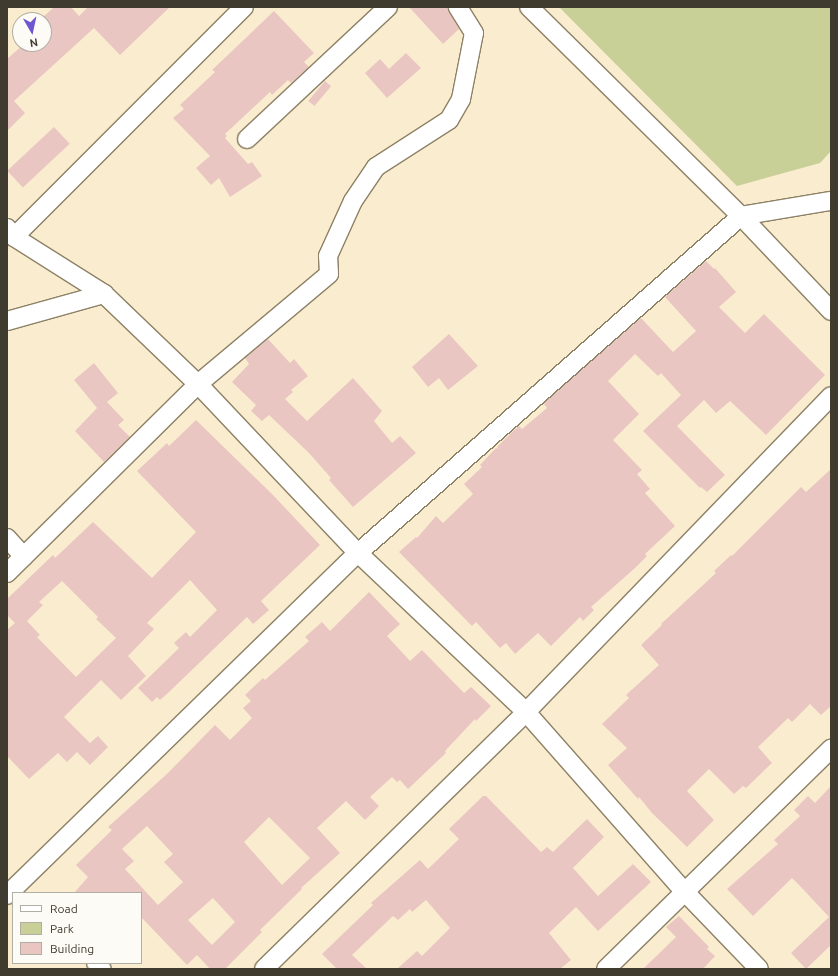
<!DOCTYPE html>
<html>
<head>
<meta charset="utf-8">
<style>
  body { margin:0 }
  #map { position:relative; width:838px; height:976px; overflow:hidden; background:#faedcf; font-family:Ubuntu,sans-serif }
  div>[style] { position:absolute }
  .green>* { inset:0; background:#c8cf97 }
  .building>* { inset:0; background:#eac6c2; transform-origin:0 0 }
  .roads { filter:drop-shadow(1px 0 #8d8166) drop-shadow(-1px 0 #8d8166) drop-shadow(0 1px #8d8166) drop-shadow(0 -1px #8d8166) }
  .street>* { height:18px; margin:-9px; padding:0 9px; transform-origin:9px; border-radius:9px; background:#fff }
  span { translate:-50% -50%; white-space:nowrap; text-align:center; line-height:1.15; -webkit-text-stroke:4px #fdfbf5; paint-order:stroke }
  .frame { position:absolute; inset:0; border:8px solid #403b2f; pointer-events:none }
  .legend { position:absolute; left:12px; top:892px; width:130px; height:72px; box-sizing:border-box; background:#fdfbf5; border:1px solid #b1aea6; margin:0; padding:5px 7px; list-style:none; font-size:12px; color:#403b2f }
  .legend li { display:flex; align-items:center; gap:8px; height:20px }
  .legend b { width:20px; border:1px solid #b1aea6 }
  .north { position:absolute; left:12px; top:12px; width:40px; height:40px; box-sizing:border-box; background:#fdfbf5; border:1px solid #b1aea6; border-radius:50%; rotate:171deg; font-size:11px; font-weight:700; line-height:16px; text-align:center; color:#403b2f }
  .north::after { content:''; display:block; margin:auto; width:14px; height:18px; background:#6f56d0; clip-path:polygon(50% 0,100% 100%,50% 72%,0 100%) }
</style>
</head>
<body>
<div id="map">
  <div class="green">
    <i style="clip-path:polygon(559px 7px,831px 7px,831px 151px,820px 163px,737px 186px)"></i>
  </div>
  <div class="building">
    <i style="clip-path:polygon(54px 7px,71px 7px,79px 16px,88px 7px,170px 7px,120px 55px,94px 28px,14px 101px,25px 113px,7px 131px,7px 59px,24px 44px,44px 44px,44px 20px,40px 20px)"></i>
    <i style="clip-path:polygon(409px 7px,446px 7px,459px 29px,443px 44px)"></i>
    <i style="clip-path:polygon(274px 11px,314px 53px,304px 62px,309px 67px,291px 83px,288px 80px,272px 95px,270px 92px,225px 134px,227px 136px,225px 138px,248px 164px,252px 162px,262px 176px,230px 197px,219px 178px,211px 185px,196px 168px,210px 156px,173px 118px,184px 109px,180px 105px,215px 72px,212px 70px)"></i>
    <i style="clip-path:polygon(406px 53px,421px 68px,387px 98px,365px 73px,380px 59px,389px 69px)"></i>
    <i style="left:325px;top:81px;width:8px;height:26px;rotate:40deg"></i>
    <i style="left:54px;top:127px;width:23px;height:64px;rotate:47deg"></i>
    <i style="clip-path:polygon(706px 261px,714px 269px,715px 268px,736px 292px,719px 307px,745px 333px,764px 314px,825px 375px,766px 435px,730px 401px,716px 413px,704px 400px,677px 426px,725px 475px,707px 492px,701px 487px,700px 488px,643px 431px,681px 395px,661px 373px,658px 376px,635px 354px,608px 381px,639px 414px,613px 440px,642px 470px,637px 474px,650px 489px,645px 493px,675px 526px,645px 554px,647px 556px,635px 568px,591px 607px,594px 610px,583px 621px,580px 617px,551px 646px,538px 633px,515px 654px,506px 643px,500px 648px,476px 622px,472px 626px,399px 552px,416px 537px,417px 538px,436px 516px,443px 523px,473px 494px,464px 484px,482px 467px,480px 465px,496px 448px,499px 449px,497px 447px,510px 434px,519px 426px,522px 429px,547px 408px,544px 404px,547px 400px,641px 318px,673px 352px,696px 331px,665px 297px)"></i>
    <i style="clip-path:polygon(449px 334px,478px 366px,448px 390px,439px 378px,428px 387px,412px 367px)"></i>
    <i style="clip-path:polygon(268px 339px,290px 363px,294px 359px,308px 376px,291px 390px,293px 392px,285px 399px,307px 421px,353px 378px,382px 411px,374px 421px,392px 443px,400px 436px,416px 453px,353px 507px,329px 480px,331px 478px,309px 453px,269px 415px,262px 421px,251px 411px,256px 405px,232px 382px,249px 364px,245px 358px)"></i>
    <i style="clip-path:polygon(94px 363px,118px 393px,107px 402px,124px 420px,118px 425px,130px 437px,104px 462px,75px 431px,97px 408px,74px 380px)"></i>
    <i style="clip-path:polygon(evenodd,196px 420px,273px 495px,320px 545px,261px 601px,269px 610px,253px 624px,247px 617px,168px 693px,160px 700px,157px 697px,152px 702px,138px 688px,179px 648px,174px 643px,186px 632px,190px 637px,217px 610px,190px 580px,147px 623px,154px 629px,128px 656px,146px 676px,121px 700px,101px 680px,64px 717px,90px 743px,98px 736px,108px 747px,90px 765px,77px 752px,67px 762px,58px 753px,29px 779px,7px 756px,7px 630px,15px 623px,7px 615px,7px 599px,53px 555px,55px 558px,93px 522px,152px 578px,196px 532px,137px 471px,167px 443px,169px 446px,196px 420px,62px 581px,98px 617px,96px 619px,116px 638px,76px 677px,37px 637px,40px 635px,27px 621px,43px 605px,39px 602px,62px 581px)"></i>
    <i style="clip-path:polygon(831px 469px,831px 706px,821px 715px,810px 704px,792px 722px,788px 718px,758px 747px,772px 763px,746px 788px,743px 786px,734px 794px,709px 769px,687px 791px,714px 820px,687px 847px,652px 813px,639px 797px,638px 799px,608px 765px,627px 748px,602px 724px,629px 698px,626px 695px,659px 665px,641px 645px,662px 625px,661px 624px,716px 573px,714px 571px,731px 555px,732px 556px,801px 487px,806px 492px)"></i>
    <i style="clip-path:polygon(evenodd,369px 592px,400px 624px,387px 636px,410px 661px,422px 650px,464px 693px,471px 687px,491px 706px,476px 721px,475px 719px,445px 751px,446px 753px,408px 789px,400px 780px,397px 782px,392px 777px,370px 797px,379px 806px,365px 820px,346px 801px,317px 828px,340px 853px,301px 888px,302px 889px,260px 930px,262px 932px,225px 969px,210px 969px,197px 955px,187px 965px,141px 917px,141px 893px,74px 893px,88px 877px,76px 865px,112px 830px,108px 827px,168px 773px,215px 725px,230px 740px,252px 718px,243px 708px,251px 701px,245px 695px,263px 678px,265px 680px,309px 641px,305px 637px,322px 622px,330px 631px,369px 592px,269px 817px,310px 858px,282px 885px,244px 842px,269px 817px,369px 592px,147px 826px,173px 854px,164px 862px,183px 882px,158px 905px,125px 869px,134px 861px,122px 849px,147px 826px,369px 592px,213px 898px,235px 922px,212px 945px,188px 920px,213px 898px)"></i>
    <i style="clip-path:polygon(831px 786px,831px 945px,806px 969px,791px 953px,829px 917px,801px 887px,792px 878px,753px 916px,727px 889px,778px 844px,774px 840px,800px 816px,794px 810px,808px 796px,815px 803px)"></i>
    <i style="clip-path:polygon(483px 796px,486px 796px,541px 852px,547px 847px,553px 852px,587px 819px,604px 837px,573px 868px,598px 896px,633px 864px,651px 882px,598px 931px,576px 907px,549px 933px,571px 960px,560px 969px,397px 969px,417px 951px,422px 956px,450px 928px,426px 900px,412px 912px,410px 909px,398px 920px,393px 916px,352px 955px,367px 969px,337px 969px,322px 954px,373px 905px,371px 903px,420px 860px,428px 869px,459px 839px,449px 829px)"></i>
    <i style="clip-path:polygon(679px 916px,709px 947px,707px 949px,715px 956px,703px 969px,643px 969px,676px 937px,666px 927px)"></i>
  </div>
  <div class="roads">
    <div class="street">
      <i style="left:529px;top:7px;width:298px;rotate:44.6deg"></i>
      <i style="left:741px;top:216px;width:131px;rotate:46.5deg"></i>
      <i style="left:247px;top:139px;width:193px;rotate:-43.1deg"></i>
      <i style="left:7px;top:228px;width:11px;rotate:52deg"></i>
      <i style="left:14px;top:237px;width:107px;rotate:32.3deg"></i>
      <i style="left:104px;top:294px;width:130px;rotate:43.8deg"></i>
      <i style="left:198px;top:384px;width:233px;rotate:46.6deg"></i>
      <i style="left:358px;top:553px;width:231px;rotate:43.4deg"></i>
      <i style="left:526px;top:712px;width:239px;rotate:48.6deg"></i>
      <i style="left:684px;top:891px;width:108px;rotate:46.1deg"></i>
      <i style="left:14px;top:237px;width:325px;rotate:-45deg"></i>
      <i style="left:7px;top:321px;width:101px;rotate:-15.6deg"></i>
      <i style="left:7px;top:538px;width:25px;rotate:48deg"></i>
      <i style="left:7px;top:573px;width:269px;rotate:-44.7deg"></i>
      <i style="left:198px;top:384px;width:171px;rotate:-40deg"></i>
      <i style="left:329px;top:274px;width:18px;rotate:-93deg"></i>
      <i style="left:328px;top:256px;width:60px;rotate:-65.6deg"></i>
      <i style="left:353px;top:201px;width:41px;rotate:-55.9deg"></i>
      <i style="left:376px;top:167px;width:87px;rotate:-32.8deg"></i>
      <i style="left:449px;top:120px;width:24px;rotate:-60deg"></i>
      <i style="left:461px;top:99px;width:67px;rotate:-78.9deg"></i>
      <i style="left:474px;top:33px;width:31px;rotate:-122deg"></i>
      <i style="left:7px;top:895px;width:490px;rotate:-44.3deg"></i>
      <i style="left:358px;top:553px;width:510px;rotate:-41.34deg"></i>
      <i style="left:741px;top:216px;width:91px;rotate:-9.5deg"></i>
      <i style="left:96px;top:963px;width:8px;rotate:45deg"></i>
      <i style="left:264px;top:969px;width:367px;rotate:-44.4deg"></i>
      <i style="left:526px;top:712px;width:439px;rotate:-46deg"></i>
      <i style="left:606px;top:969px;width:315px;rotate:-44.4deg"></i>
    </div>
  </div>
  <div class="frame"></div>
  <ul class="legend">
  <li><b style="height:5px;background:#fff"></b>Road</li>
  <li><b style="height:11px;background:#c8cf97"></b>Park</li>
  <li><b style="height:11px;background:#eac6c2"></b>Building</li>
  </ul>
  <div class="north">N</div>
</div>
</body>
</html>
